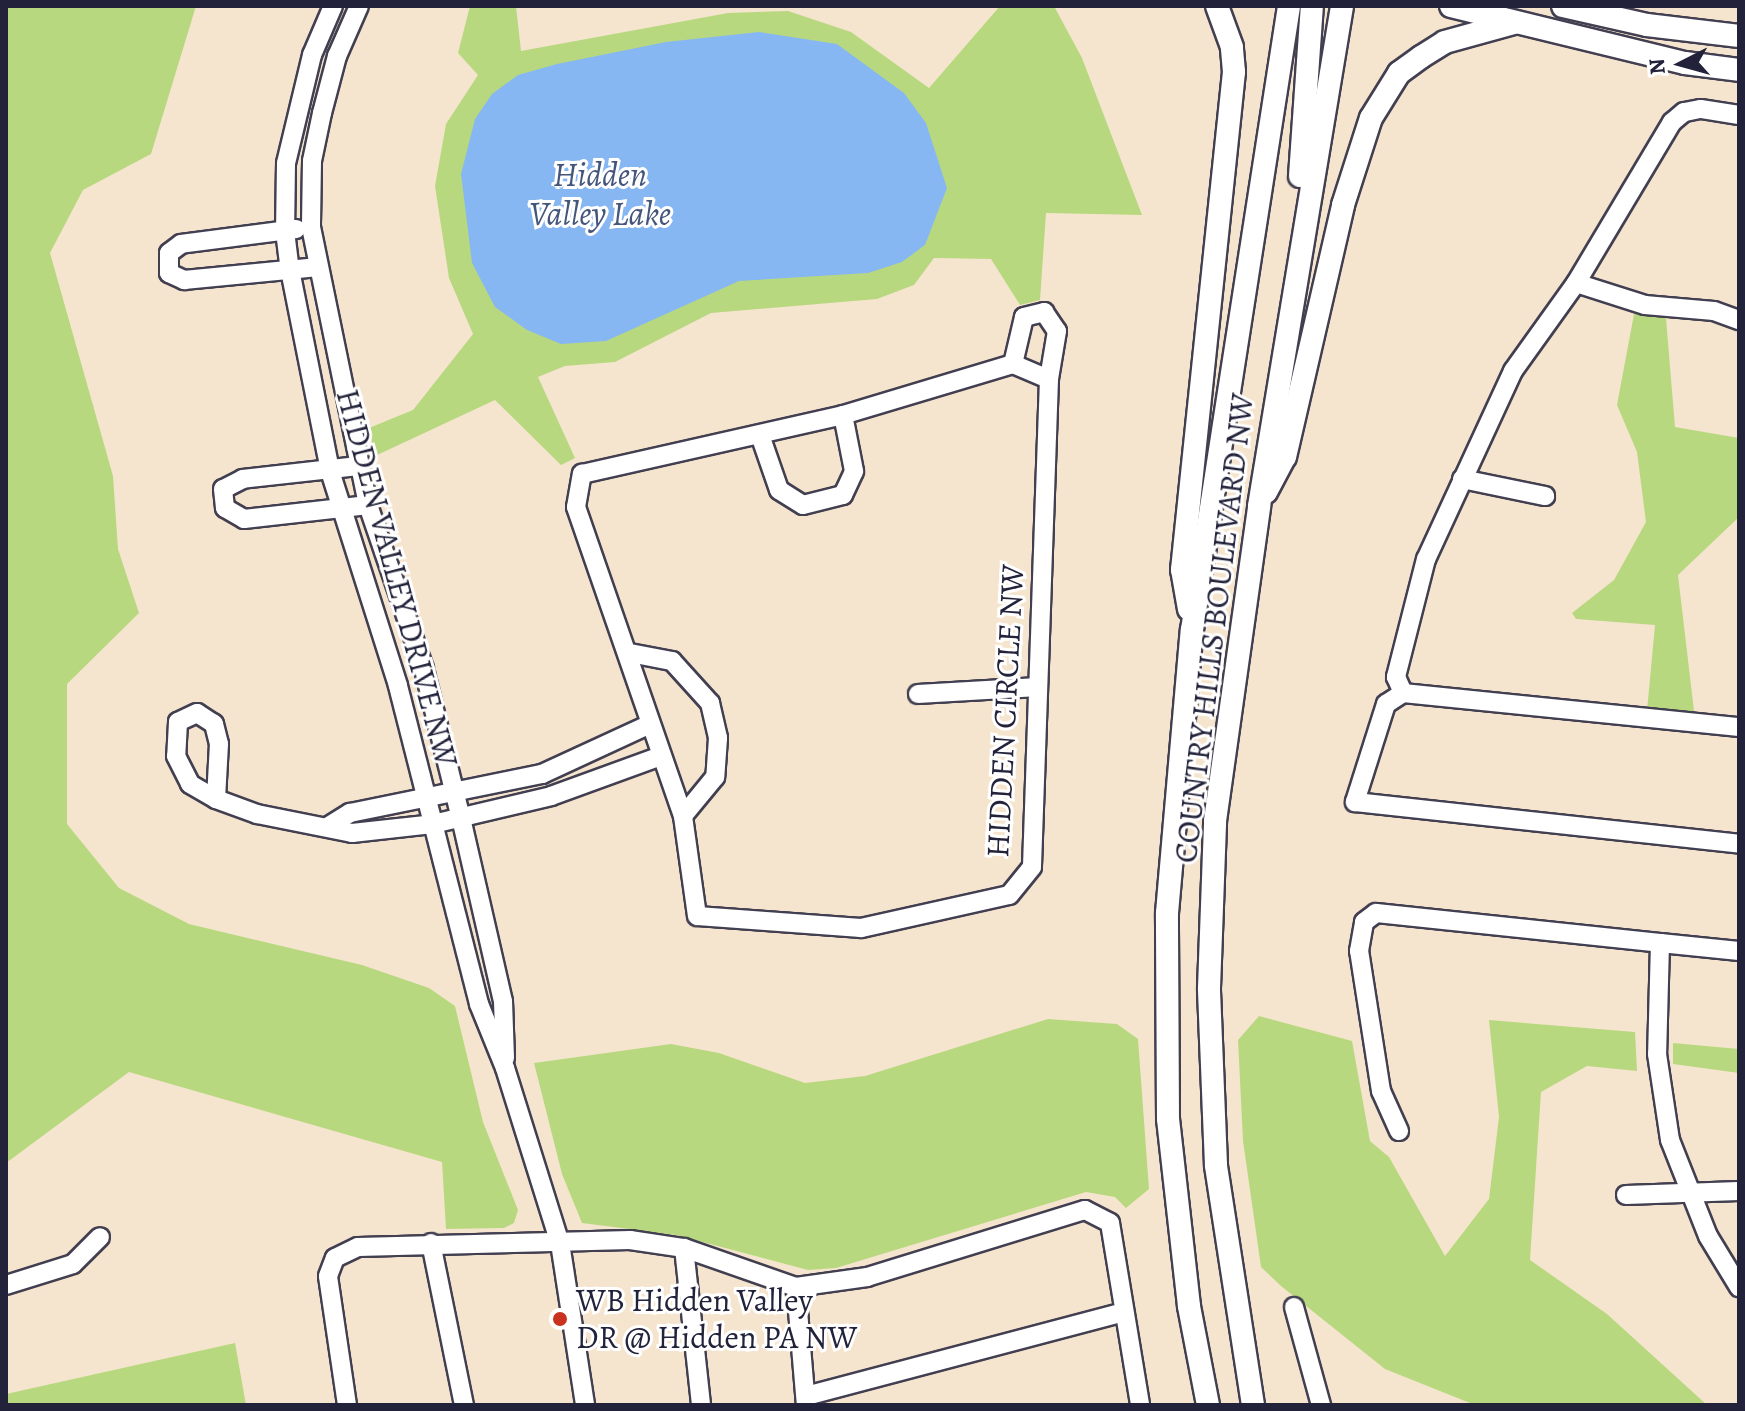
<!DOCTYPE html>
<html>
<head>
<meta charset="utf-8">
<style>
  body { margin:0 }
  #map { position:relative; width:1745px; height:1411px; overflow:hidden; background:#f6e5ce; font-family:Alegreya,serif }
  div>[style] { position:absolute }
  .green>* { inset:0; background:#b8d87f }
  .water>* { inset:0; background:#87b7f3 }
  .roads { filter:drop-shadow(2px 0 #423f51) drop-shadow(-2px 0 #423f51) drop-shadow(0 2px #423f51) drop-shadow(0 -2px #423f51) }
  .minor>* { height:18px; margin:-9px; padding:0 9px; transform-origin:9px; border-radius:9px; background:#fff }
  .major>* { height:22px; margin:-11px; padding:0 11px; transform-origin:11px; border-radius:11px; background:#fff }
  .dots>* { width:22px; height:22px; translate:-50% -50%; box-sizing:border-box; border:4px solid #fff; border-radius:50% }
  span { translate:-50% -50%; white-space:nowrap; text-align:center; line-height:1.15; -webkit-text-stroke:6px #fff; paint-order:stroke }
  .street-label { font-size:32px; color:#22223b }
  .poi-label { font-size:32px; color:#22223b }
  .left { translate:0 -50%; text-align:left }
  .water-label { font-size:34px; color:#45567b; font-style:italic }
  .frame { position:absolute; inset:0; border:8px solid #22223b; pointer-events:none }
  .north { position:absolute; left:1641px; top:24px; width:80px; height:80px; -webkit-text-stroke:6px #fff; paint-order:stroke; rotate:264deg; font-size:22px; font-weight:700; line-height:32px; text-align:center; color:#22223b }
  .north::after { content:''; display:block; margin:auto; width:28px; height:36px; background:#22223b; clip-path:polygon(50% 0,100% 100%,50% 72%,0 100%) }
</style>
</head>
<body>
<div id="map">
  <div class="green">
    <i style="clip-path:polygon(6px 6px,196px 6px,151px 154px,83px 190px,50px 253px,113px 476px,118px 549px,139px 613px,67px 684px,67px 824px,119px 888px,189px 924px,362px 965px,429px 988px,455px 1006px,483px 1122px,518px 1210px,514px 1223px,504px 1228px,446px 1229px,442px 1162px,129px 1072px,6px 1163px)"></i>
    <i style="clip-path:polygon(470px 6px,516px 6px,521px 51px,728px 13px,788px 11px,851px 32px,929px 88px,1000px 6px,1054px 6px,1082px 58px,1142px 215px,1046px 213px,1040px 300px,1020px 305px,991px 259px,934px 258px,914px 285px,877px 299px,711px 313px,615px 362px,565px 366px,538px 377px,575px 458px,561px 465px,495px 400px,375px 456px,369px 428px,413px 410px,473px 334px,449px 278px,435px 186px,446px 124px,478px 75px,458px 53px)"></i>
    <i style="clip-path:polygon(1634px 314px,1666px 318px,1675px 427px,1739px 438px,1739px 517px,1678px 575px,1694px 711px,1647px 711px,1655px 625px,1576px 619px,1572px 613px,1614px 580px,1646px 522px,1637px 452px,1617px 405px)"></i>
    <i style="clip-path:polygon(1259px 1016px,1352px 1041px,1370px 1141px,1389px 1157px,1445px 1256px,1489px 1199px,1499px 1117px,1489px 1020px,1635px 1032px,1637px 1071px,1587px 1066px,1541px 1092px,1530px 1260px,1607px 1314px,1707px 1405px,1475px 1405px,1385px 1369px,1281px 1286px,1261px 1267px,1243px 1141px,1238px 1040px)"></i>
    <i style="clip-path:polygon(1048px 1019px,1117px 1024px,1138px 1039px,1149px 1189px,1126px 1208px,1115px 1197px,1086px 1192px,836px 1268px,808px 1270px,676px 1235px,582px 1223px,562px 1174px,534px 1063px,671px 1044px,719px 1053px,805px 1083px,865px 1076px)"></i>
    <i style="clip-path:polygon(1673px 1043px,1739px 1049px,1739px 1073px,1673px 1064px)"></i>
    <i style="clip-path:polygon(235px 1343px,246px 1405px,6px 1405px,6px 1394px)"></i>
  </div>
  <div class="water">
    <i style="clip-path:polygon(759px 32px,837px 44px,904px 93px,926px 123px,947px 188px,925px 245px,902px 262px,868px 273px,739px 281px,606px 341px,561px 344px,527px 330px,495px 307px,472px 263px,461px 174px,475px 119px,492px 94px,518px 75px,557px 64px,666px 42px)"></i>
  </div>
  <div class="roads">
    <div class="minor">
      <i style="left:333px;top:6px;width:53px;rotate:113.2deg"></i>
      <i style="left:312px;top:55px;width:111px;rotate:103.5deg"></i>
      <i style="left:286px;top:163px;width:68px;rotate:90.8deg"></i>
      <i style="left:285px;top:231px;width:39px;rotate:83deg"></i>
      <i style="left:290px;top:270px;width:205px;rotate:78.7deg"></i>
      <i style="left:330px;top:471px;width:225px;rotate:72.4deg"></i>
      <i style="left:398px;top:686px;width:328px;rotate:75.7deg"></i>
      <i style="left:479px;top:1004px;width:69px;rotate:67.9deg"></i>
      <i style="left:505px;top:1068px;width:183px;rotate:72.6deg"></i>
      <i style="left:560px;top:1243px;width:164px;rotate:81.2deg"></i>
      <i style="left:359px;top:6px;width:55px;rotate:113.7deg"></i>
      <i style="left:337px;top:56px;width:59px;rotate:104.7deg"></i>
      <i style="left:322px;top:113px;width:49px;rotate:101.8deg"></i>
      <i style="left:312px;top:161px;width:66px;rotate:90.9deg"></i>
      <i style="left:311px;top:227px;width:284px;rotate:78.4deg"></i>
      <i style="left:368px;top:505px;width:173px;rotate:71.1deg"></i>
      <i style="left:424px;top:669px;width:154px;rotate:76.1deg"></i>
      <i style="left:461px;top:818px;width:188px;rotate:77.1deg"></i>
      <i style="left:503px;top:1001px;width:57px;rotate:88deg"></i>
      <i style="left:1739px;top:115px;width:39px;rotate:-171deg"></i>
      <i style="left:1700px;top:109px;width:16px;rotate:169deg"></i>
      <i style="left:1684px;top:112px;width:16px;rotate:140deg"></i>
      <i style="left:1672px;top:122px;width:187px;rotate:120.8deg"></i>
      <i style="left:1576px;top:283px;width:108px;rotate:125.6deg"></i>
      <i style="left:1513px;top:371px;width:207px;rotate:114.8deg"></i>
      <i style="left:1426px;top:559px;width:122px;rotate:104.3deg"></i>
      <i style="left:1396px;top:677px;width:17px;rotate:66deg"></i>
      <i style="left:1403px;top:693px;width:338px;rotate:5.8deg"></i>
      <i style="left:296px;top:229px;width:116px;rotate:172.6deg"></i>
      <i style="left:181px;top:244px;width:15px;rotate:143deg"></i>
      <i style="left:169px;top:253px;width:20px;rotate:90deg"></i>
      <i style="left:169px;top:273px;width:17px;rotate:25deg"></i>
      <i style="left:184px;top:280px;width:135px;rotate:-5.5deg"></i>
      <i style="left:1576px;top:283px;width:72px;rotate:17.7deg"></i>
      <i style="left:1645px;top:305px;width:69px;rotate:5deg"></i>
      <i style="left:1714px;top:311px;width:27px;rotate:20deg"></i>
      <i style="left:1013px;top:364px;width:48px;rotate:-76.8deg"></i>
      <i style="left:1024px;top:317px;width:21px;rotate:-14deg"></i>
      <i style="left:1044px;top:312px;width:23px;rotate:56deg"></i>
      <i style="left:1057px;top:331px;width:49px;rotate:99.5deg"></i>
      <i style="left:1049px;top:379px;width:488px;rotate:92deg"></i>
      <i style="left:1032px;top:867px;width:36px;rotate:129deg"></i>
      <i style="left:1009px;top:895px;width:152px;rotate:167.4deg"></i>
      <i style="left:861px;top:928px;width:164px;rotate:-175.8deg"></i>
      <i style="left:697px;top:916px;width:101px;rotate:-98deg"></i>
      <i style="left:683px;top:816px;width:327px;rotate:-109.1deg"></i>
      <i style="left:576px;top:507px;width:34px;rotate:-80deg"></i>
      <i style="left:582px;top:474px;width:268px;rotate:-12.7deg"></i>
      <i style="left:843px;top:415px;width:177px;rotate:-16.7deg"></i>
      <i style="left:1013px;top:364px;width:39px;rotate:23deg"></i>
      <i style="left:760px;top:435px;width:58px;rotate:70.9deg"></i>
      <i style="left:779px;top:490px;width:28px;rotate:32deg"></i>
      <i style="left:803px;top:505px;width:41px;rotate:-14deg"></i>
      <i style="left:843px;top:495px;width:26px;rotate:-65deg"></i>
      <i style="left:854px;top:471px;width:57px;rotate:-101.1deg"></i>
      <i style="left:358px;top:466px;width:116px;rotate:173.6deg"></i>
      <i style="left:243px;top:479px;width:22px;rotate:153deg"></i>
      <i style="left:223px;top:489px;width:19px;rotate:84deg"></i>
      <i style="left:225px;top:508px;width:22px;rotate:30deg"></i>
      <i style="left:244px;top:519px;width:125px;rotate:-6.4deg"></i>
      <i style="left:1462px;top:479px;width:85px;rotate:11.6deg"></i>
      <i style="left:630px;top:653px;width:43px;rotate:10.8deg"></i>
      <i style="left:672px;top:661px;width:57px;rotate:47.9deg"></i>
      <i style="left:710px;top:703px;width:36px;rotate:77deg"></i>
      <i style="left:718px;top:738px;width:39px;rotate:94deg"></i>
      <i style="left:715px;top:777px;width:50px;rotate:129.4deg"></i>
      <i style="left:1403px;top:693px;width:20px;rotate:147deg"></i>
      <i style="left:1386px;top:704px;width:103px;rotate:107.6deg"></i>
      <i style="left:1355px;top:802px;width:386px;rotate:6.2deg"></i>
      <i style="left:918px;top:694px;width:120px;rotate:-3.3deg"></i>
      <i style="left:216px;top:799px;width:55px;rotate:-86.9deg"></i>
      <i style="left:219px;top:744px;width:21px;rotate:-104deg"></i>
      <i style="left:214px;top:724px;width:20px;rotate:-147deg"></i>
      <i style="left:197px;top:713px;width:21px;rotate:155deg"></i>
      <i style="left:178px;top:722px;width:34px;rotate:93deg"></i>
      <i style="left:176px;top:756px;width:31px;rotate:63deg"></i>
      <i style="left:190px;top:784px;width:30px;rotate:30deg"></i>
      <i style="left:216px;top:799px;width:44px;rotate:20.1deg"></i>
      <i style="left:257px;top:814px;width:97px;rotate:11.3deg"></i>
      <i style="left:352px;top:833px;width:81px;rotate:-6.3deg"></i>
      <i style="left:433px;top:824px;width:121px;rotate:-13.3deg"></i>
      <i style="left:551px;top:796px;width:117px;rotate:-20deg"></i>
      <i style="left:329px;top:826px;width:25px;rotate:-32deg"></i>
      <i style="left:350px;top:813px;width:196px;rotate:-11.5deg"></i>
      <i style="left:542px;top:774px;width:119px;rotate:-24.8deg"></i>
      <i style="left:1739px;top:951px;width:79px;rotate:-174.2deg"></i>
      <i style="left:1660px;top:943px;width:111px;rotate:91.5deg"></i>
      <i style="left:1657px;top:1054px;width:87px;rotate:81.4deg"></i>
      <i style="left:1670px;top:1140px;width:103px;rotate:68.4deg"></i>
      <i style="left:1708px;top:1236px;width:60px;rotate:58.7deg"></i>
      <i style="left:1399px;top:1131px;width:44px;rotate:-114.2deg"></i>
      <i style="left:1381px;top:1091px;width:142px;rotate:-98.9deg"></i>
      <i style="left:1359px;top:951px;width:29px;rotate:-80deg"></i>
      <i style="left:1364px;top:922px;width:15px;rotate:-37deg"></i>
      <i style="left:1376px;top:913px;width:286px;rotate:6deg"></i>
      <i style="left:1626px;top:1195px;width:113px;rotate:-2deg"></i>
      <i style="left:431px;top:1243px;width:165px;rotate:78.5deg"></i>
      <i style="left:684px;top:1248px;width:158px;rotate:83.8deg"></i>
      <i style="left:6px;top:1285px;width:70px;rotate:-17.4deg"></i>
      <i style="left:73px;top:1264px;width:38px;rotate:-45deg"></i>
      <i style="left:796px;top:1287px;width:118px;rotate:85.2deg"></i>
      <i style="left:1294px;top:1307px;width:102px;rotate:74.6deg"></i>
      <i style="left:806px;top:1396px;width:329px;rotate:-14.8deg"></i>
      <i style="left:347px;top:1405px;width:130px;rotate:-98.4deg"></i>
      <i style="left:328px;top:1276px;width:19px;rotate:-69deg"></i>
      <i style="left:335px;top:1258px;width:25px;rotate:-26deg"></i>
      <i style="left:358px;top:1247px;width:272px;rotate:-1.5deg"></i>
      <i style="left:630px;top:1240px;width:55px;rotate:8.4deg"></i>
      <i style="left:684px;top:1248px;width:119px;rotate:19.2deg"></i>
      <i style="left:796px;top:1287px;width:72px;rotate:-8deg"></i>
      <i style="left:867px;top:1277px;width:228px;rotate:-17.1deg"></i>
      <i style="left:1085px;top:1210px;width:28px;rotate:27deg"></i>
      <i style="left:1110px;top:1223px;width:184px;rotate:80.6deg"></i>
    </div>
    <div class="major">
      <i style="left:1451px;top:6px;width:241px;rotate:13.7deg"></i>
      <i style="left:1685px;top:63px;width:54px;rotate:7.4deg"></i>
      <i style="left:1563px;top:6px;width:86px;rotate:12.7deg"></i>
      <i style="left:1647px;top:25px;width:93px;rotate:6.8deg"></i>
      <i style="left:1300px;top:176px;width:170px;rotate:-86deg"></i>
      <i style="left:1266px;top:492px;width:40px;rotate:-62deg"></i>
      <i style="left:1285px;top:457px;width:259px;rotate:-77deg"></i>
      <i style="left:1343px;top:205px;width:91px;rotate:-72.2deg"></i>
      <i style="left:1371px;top:118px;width:53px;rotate:-58.1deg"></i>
      <i style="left:1399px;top:73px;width:27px;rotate:-36deg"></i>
      <i style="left:1421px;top:57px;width:28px;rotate:-32deg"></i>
      <i style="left:1445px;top:42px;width:72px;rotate:-15.4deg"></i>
      <i style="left:1189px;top:609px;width:40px;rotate:-100deg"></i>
      <i style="left:1182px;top:570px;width:501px;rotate:-84.04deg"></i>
      <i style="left:1234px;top:72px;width:25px;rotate:-95deg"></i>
      <i style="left:1232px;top:47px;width:44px;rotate:-110.1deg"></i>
      <i style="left:1208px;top:1405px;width:101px;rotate:-100.9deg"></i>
      <i style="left:1189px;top:1306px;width:188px;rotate:-96.4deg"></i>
      <i style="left:1168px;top:1119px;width:206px;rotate:-90.3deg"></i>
      <i style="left:1167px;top:913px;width:284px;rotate:-85deg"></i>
      <i style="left:1192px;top:630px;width:631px;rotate:-81.16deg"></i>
      <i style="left:1253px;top:1405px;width:243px;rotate:-98.8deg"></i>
      <i style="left:1216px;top:1165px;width:177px;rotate:-92.3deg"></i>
      <i style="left:1209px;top:988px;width:167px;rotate:-87.9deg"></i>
      <i style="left:1215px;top:821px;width:318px;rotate:-82deg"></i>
      <i style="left:1259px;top:506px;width:507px;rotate:-80.57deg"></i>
    </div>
  </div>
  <div class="dots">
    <i style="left:560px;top:1319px;background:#c8321e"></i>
  </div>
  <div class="street-label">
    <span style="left:397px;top:578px;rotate:75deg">HIDDEN VALLEY DRIVE NW</span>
    <span style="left:1214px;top:628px;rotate:-83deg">COUNTRY HILLS BOULEVARD NW</span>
    <span style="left:1005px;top:711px;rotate:-87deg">HIDDEN CIRCLE NW</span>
  </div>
  <div class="poi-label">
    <span class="left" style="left:576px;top:1319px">WB Hidden Valley<br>DR @ Hidden PA NW</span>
  </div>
  <div class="water-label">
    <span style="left:600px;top:194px">Hidden<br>Valley Lake</span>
  </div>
  <div class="frame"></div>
  <div class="north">N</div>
</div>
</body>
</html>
